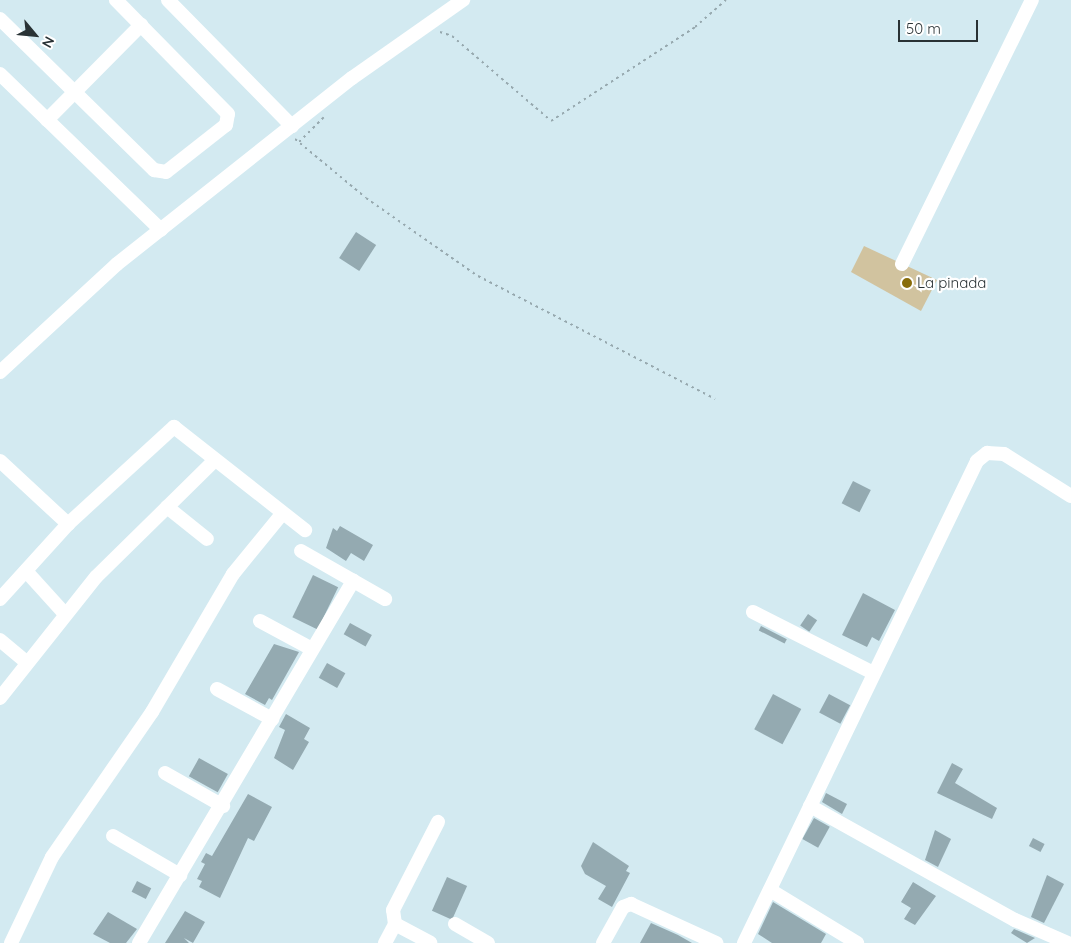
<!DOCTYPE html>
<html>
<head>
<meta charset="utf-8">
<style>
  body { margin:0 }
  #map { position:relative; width:1071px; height:943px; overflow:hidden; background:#d3eaf1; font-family:Quicksand,sans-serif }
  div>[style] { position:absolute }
  .green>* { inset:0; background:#d1c39f }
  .building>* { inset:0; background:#94aab1; transform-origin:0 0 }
  .path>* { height:2px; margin-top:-1px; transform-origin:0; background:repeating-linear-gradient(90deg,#96a8ae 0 2.5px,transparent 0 6.5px) }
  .minor>* { height:14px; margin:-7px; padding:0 7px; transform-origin:7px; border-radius:7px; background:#fff }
  .dots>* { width:14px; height:14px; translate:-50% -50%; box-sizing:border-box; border:2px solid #fff; border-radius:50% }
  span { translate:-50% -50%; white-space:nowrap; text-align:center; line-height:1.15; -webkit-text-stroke:4.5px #fff; paint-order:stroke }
  .poi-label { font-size:15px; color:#293235 }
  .left { translate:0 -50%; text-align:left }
  .north { position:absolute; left:10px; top:10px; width:50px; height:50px; -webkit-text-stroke:4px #fff; paint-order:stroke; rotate:118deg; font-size:14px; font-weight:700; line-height:20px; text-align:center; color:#293235 }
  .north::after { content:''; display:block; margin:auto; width:18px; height:22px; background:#293235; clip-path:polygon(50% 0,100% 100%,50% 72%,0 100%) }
  .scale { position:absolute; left:898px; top:20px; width:80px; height:22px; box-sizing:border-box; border:2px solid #293235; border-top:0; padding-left:6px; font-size:15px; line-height:18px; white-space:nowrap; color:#293235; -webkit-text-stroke:4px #fff; paint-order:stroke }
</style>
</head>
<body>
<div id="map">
  <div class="green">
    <i style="clip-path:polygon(864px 246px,937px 280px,921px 311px,851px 272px)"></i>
  </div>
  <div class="building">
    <i style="left:356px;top:232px;width:24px;height:31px;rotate:33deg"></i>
    <i style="left:853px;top:481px;width:20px;height:25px;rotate:27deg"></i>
    <i style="clip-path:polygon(340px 526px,373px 545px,364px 561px,351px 553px,346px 561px,326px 548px,333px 528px,337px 531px)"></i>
    <i style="left:313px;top:575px;width:28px;height:47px;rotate:26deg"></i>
    <i style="clip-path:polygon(863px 593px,895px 610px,879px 641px,872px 637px,867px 647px,842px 635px)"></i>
    <i style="left:808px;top:614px;width:11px;height:14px;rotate:34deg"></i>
    <i style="left:350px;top:623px;width:25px;height:13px;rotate:29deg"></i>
    <i style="left:761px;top:626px;width:29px;height:5px;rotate:27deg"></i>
    <i style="clip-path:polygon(274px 644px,299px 652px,272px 700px,269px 698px,265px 705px,245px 694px)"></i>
    <i style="left:327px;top:663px;width:21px;height:17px;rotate:29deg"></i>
    <i style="left:773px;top:694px;width:32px;height:40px;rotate:28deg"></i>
    <i style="left:829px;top:694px;width:24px;height:21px;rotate:28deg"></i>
    <i style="clip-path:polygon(286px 714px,310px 728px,304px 739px,309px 742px,293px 770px,274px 758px,285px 730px,279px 727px)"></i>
    <i style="left:199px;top:758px;width:33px;height:21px;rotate:29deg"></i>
    <i style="clip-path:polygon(952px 763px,963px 769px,955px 783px,997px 808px,992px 819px,937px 793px)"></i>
    <i style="clip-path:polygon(826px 793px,847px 804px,842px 814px,822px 802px)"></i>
    <i style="clip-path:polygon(248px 794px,272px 807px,254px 841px,248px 838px,220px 898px,199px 887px,202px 881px,197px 879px,205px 864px,201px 862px,206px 853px,212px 856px)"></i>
    <i style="left:814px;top:818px;width:18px;height:24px;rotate:29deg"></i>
    <i style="clip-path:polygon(935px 830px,951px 839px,938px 867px,925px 860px)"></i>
    <i style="left:1033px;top:838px;width:13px;height:9px;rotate:27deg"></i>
    <i style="clip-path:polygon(593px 842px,629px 866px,626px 871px,630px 873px,612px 907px,598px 899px,606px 886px,585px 874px,581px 866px)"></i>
    <i style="clip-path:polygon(1047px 875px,1064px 884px,1044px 923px,1031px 917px)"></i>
    <i style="left:447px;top:877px;width:22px;height:37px;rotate:24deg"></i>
    <i style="left:137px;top:881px;width:16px;height:12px;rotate:27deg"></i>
    <i style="clip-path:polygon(913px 882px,936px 896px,915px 925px,904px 919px,911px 908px,901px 902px)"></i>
    <i style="clip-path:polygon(773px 902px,826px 934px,821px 943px,772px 943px,758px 934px)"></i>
    <i style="clip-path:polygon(185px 911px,205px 922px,193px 943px,184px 938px,189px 943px,165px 943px)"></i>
    <i style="clip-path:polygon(108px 912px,137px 929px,126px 943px,110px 943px,93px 934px)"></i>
    <i style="clip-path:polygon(651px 923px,678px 935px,692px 943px,640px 943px)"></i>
    <i style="clip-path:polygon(1014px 929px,1035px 938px,1027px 943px,1011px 933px)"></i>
  </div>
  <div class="path">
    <i style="left:440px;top:32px;width:13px;rotate:18deg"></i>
    <i style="left:452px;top:36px;width:130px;rotate:40.6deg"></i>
    <i style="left:551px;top:121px;width:172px;rotate:-33.1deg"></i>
    <i style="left:695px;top:27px;width:41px;rotate:-41.1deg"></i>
    <i style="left:295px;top:139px;width:92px;rotate:39.7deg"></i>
    <i style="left:366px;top:198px;width:136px;rotate:34.9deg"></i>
    <i style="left:478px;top:276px;width:267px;rotate:27.4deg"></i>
    <i style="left:299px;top:142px;width:35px;rotate:-45deg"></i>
  </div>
  <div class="minor">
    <i style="left:168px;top:0;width:177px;rotate:45.5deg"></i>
    <i style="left:0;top:19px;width:216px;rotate:44.4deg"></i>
    <i style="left:154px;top:170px;width:12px;rotate:9deg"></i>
    <i style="left:166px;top:172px;width:76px;rotate:-38.1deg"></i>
    <i style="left:226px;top:125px;width:11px;rotate:-80deg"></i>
    <i style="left:228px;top:114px;width:160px;rotate:-134.5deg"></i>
    <i style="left:0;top:74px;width:224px;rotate:44.1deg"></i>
    <i style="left:47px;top:120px;width:134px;rotate:-45.3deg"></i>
    <i style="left:902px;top:264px;width:294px;rotate:-63.8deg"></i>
    <i style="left:0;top:372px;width:159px;rotate:-42.7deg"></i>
    <i style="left:117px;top:264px;width:300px;rotate:-38.4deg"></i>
    <i style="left:352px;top:78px;width:136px;rotate:-35.1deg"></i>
    <i style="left:0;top:461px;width:93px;rotate:42.8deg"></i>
    <i style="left:167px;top:507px;width:51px;rotate:38.7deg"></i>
    <i style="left:301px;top:551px;width:97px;rotate:29.7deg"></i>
    <i style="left:26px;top:571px;width:58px;rotate:47.8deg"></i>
    <i style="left:0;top:599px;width:101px;rotate:-47.8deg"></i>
    <i style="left:68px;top:524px;width:144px;rotate:-42.5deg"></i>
    <i style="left:174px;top:427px;width:167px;rotate:38.2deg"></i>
    <i style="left:753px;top:612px;width:135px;rotate:26.9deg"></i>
    <i style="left:260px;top:621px;width:59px;rotate:28.3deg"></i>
    <i style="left:0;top:640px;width:34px;rotate:40deg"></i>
    <i style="left:217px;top:689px;width:63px;rotate:28.6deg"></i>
    <i style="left:0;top:698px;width:154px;rotate:-51.6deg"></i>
    <i style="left:96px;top:577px;width:165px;rotate:-44.5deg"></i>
    <i style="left:165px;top:773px;width:67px;rotate:29.6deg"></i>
    <i style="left:810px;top:806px;width:235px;rotate:29.1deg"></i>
    <i style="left:1015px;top:920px;width:58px;rotate:23.5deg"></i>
    <i style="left:113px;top:836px;width:78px;rotate:30.2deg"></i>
    <i style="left:770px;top:890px;width:102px;rotate:31.3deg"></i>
    <i style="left:395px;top:924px;width:40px;rotate:28deg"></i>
    <i style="left:455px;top:924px;width:38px;rotate:30deg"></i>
    <i style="left:11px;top:943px;width:95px;rotate:-64.5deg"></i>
    <i style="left:52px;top:857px;width:176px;rotate:-55.4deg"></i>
    <i style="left:152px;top:712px;width:160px;rotate:-59.6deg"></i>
    <i style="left:233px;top:574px;width:77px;rotate:-50.8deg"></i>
    <i style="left:139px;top:943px;width:421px;rotate:-59.4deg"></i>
    <i style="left:385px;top:943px;width:21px;rotate:-62deg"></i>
    <i style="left:395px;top:924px;width:14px;rotate:-98deg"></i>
    <i style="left:393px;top:910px;width:99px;rotate:-62.9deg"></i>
    <i style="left:603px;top:943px;width:41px;rotate:-60.9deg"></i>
    <i style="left:623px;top:907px;width:9px;rotate:-21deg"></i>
    <i style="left:631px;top:904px;width:94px;rotate:24.6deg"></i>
    <i style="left:744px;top:943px;width:535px;rotate:-64.2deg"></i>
    <i style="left:977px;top:461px;width:13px;rotate:-39deg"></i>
    <i style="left:987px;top:453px;width:17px;rotate:3deg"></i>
    <i style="left:1004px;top:454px;width:79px;rotate:32.1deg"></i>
  </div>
  <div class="dots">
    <i style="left:907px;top:283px;background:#886c0b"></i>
  </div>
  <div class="poi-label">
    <span class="left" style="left:917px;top:283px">La pinada</span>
  </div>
  <div class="north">N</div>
  <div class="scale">50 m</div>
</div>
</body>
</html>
